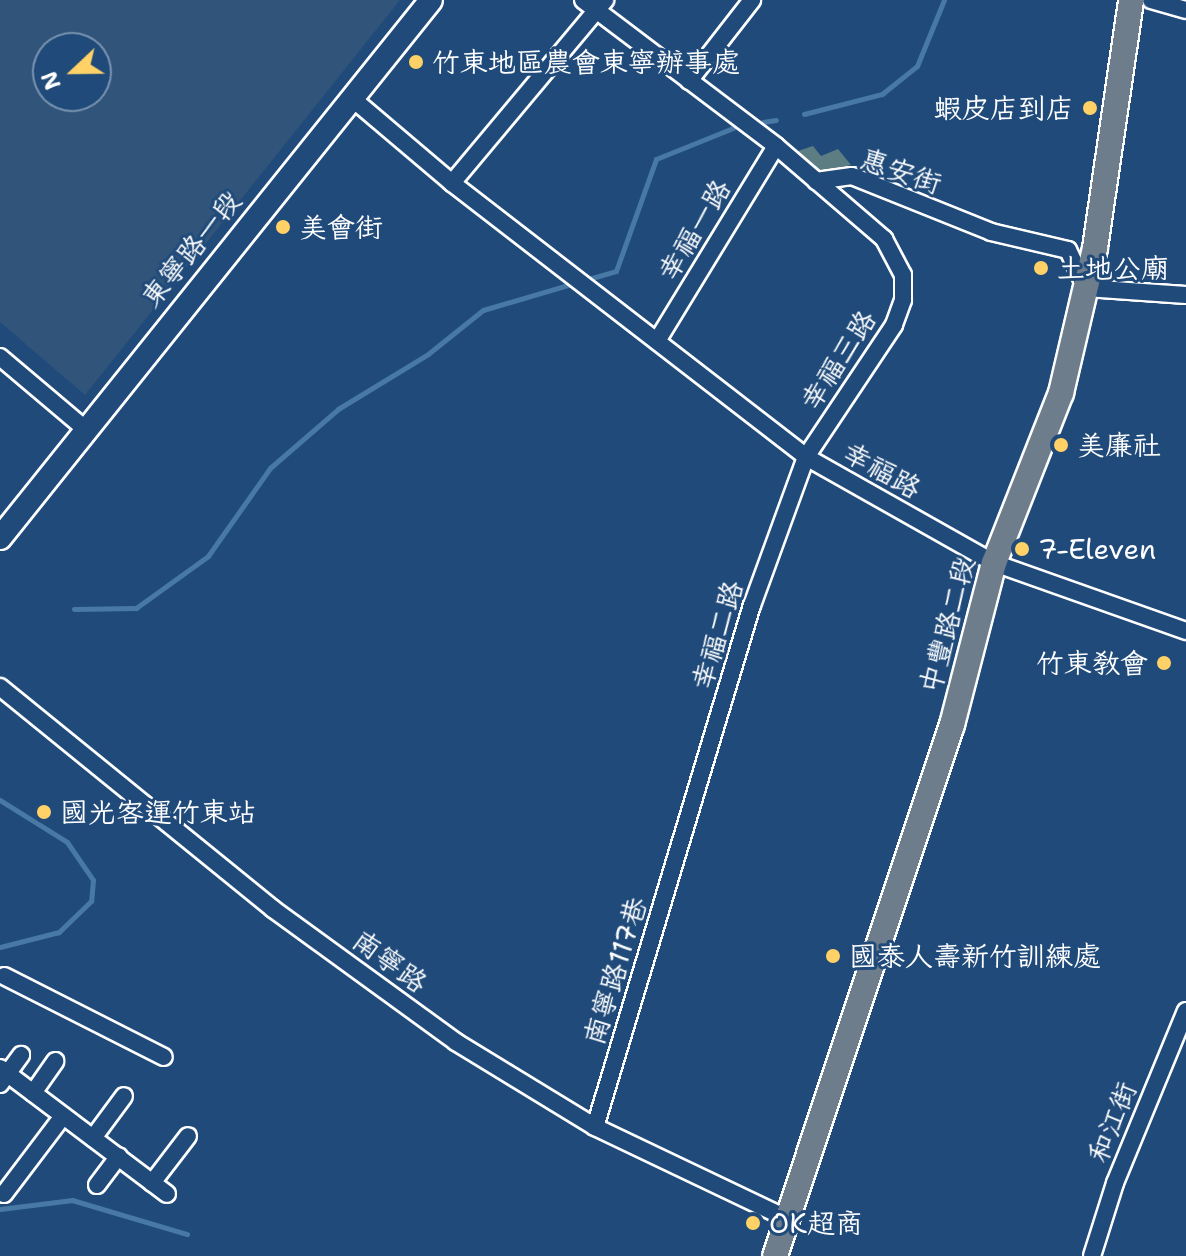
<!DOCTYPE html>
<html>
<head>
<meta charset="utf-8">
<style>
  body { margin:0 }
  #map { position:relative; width:1186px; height:1256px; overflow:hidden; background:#1f4a7a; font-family:"Shantell Sans","LXGW WenKai TC",sans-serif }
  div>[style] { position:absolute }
  .built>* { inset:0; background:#31547b }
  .green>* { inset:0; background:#5c7e83 }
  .stream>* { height:5px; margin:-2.5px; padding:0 2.5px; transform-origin:2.5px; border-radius:2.5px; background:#4879a5 }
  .roads { filter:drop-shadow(2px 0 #fff) drop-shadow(-2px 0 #fff) drop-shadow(0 2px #fff) drop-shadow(0 -2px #fff) }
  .minor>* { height:16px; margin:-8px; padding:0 8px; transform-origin:8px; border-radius:8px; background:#1f4a7a }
  .secondary>* { height:22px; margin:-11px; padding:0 11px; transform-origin:11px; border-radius:11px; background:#1f4a7a }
  .primary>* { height:24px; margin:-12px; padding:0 12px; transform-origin:12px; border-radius:12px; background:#6d7d8c }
  .dots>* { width:22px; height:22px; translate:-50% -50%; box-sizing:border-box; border:4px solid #1f4a7a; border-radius:50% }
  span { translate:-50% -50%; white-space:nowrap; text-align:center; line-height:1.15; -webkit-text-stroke:6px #1f4a7a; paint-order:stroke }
  .poi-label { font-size:28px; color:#fff }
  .left { translate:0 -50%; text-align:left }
  .right { translate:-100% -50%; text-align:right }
  .street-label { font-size:28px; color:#fff }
  .north { position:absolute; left:32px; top:32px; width:80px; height:80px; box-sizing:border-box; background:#1f4a7a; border:2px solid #7992af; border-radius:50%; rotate:248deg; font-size:22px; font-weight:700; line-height:32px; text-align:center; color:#fff }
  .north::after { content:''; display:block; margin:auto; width:28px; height:36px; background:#ffd166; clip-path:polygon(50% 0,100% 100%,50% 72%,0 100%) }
</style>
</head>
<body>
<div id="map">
  <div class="built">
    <i style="clip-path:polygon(evenodd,0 0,400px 0,85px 395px,0 322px,0 0,48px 48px,96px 48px,96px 96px,48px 96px,48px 48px)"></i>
  </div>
  <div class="green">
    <i style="clip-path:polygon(813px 146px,821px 156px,838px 149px,851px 165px,819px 172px,795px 152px)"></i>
  </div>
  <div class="stream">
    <i style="left:804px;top:114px;width:81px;rotate:-14.4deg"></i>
    <i style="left:882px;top:94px;width:45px;rotate:-38.7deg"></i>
    <i style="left:917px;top:66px;width:71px;rotate:-67.8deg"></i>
    <i style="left:763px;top:122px;width:13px;rotate:-9deg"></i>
    <i style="left:585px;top:280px;width:32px;rotate:-16deg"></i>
    <i style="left:616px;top:271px;width:119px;rotate:-70.3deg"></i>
    <i style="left:656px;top:159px;width:83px;rotate:-21.9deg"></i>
    <i style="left:74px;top:609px;width:62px;rotate:-0.9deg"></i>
    <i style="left:136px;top:608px;width:89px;rotate:-35.8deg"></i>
    <i style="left:208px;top:556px;width:108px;rotate:-54.8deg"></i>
    <i style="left:270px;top:468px;width:90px;rotate:-40.9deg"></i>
    <i style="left:338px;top:409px;width:105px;rotate:-31.4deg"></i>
    <i style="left:428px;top:354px;width:70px;rotate:-38.7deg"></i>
    <i style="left:483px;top:310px;width:96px;rotate:-16.4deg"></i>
    <i style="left:0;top:800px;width:79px;rotate:32.1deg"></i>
    <i style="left:67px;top:842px;width:46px;rotate:55.6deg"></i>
    <i style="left:93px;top:880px;width:21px;rotate:95deg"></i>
    <i style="left:91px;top:901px;width:45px;rotate:135.9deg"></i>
    <i style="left:59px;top:932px;width:61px;rotate:165.7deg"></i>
    <i style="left:0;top:1209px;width:73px;rotate:-7.1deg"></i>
    <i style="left:72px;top:1200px;width:120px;rotate:16.5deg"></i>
  </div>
  <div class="roads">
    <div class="minor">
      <i style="left:583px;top:0;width:242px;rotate:37.1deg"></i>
      <i style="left:776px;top:146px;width:143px;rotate:40.7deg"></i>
      <i style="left:884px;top:239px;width:41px;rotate:62.2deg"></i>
      <i style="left:903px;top:275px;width:25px;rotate:90deg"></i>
      <i style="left:903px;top:300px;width:27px;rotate:110deg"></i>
      <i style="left:894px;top:325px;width:159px;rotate:123.7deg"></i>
      <i style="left:806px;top:457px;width:158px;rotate:110deg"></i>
      <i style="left:752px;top:605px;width:545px;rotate:106.74deg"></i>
      <i style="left:1151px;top:0;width:36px;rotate:16deg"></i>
      <i style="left:689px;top:81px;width:103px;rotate:-52.1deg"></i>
      <i style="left:353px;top:99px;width:130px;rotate:40.3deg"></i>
      <i style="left:452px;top:183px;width:448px;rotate:37.7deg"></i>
      <i style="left:806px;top:457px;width:216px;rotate:29.4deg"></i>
      <i style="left:994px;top:563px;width:204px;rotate:19.5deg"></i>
      <i style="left:816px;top:181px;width:36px;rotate:-8deg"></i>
      <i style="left:852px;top:176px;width:150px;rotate:21.9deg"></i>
      <i style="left:991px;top:232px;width:79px;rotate:13.2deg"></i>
      <i style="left:1068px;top:250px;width:42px;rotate:64.7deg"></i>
      <i style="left:1086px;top:288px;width:100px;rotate:4deg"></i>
      <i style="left:452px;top:183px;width:239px;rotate:-50.1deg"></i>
      <i style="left:657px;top:341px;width:228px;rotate:-58.6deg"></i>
      <i style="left:0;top:357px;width:110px;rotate:40.2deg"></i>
      <i style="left:0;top:687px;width:352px;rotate:39.1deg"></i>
      <i style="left:273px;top:909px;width:226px;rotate:36deg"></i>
      <i style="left:456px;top:1042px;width:163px;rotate:31.4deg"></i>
      <i style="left:595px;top:1127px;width:214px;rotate:25.5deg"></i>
      <i style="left:4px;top:976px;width:179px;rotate:26.9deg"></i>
      <i style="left:0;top:1068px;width:209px;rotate:37deg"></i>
      <i style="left:0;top:1084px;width:36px;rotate:-54deg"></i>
      <i style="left:33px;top:1093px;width:39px;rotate:-55deg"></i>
      <i style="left:93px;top:1138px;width:52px;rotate:-53.6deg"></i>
      <i style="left:152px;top:1183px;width:59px;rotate:-52.5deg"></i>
      <i style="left:97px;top:1185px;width:36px;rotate:-53deg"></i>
      <i style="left:4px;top:1194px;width:98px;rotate:-52.9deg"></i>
      <i style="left:1092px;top:1256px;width:77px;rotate:-72.5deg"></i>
      <i style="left:1115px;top:1183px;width:186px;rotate:-67.6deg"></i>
    </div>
    <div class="secondary">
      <i style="left:0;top:538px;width:689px;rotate:-51.3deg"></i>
    </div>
    <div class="primary">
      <i style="left:775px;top:1256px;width:560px;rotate:-71.57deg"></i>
      <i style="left:952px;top:725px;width:167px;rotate:-75.5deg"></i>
      <i style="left:994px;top:563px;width:183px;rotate:-68.5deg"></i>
      <i style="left:1061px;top:393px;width:149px;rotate:-76.8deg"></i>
      <i style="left:1095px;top:248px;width:251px;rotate:-81.7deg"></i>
    </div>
  </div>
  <div class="dots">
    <i style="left:416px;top:62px;background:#ffd166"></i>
    <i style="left:1090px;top:108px;background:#ffd166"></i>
    <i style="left:283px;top:227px;background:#ffd166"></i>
    <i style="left:1041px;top:268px;background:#ffd166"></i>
    <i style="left:1061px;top:445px;background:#ffd166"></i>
    <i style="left:1022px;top:549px;background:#ffd166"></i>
    <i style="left:1164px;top:663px;background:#ffd166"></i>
    <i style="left:44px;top:812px;background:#ffd166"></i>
    <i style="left:833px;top:956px;background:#ffd166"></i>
    <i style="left:753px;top:1223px;background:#ffd166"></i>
  </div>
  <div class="poi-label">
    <span class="left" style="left:432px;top:62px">竹東地區農會東寧辦事處</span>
    <span class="right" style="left:1074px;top:108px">蝦皮店到店</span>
    <span class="left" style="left:299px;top:227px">美會街</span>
    <span class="left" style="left:1057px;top:268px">土地公廟</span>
    <span class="left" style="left:1077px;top:445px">美廉社</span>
    <span class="left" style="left:1038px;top:549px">7-Eleven</span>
    <span class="right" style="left:1148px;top:663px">竹東教會</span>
    <span class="left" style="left:60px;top:812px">國光客運竹東站</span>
    <span class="left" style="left:849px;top:956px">國泰人壽新竹訓練處</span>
    <span class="left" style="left:769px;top:1223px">OK超商</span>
  </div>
  <div class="street-label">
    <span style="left:901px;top:171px;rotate:19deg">惠安街</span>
    <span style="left:694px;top:230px;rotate:-59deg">幸福一路</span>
    <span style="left:191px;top:249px;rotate:-51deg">東寧路一段</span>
    <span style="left:838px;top:360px;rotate:-57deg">幸福三路</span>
    <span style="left:882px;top:470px;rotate:29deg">幸福路</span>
    <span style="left:947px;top:625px;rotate:-75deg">中豐路二段</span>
    <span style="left:717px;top:635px;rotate:-73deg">幸福二路</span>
    <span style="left:390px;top:961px;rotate:36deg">南寧路</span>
    <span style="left:615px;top:971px;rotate:-73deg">南寧路117巷</span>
    <span style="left:1112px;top:1122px;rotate:-68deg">和江街</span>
  </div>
  <div class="north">N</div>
</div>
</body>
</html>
